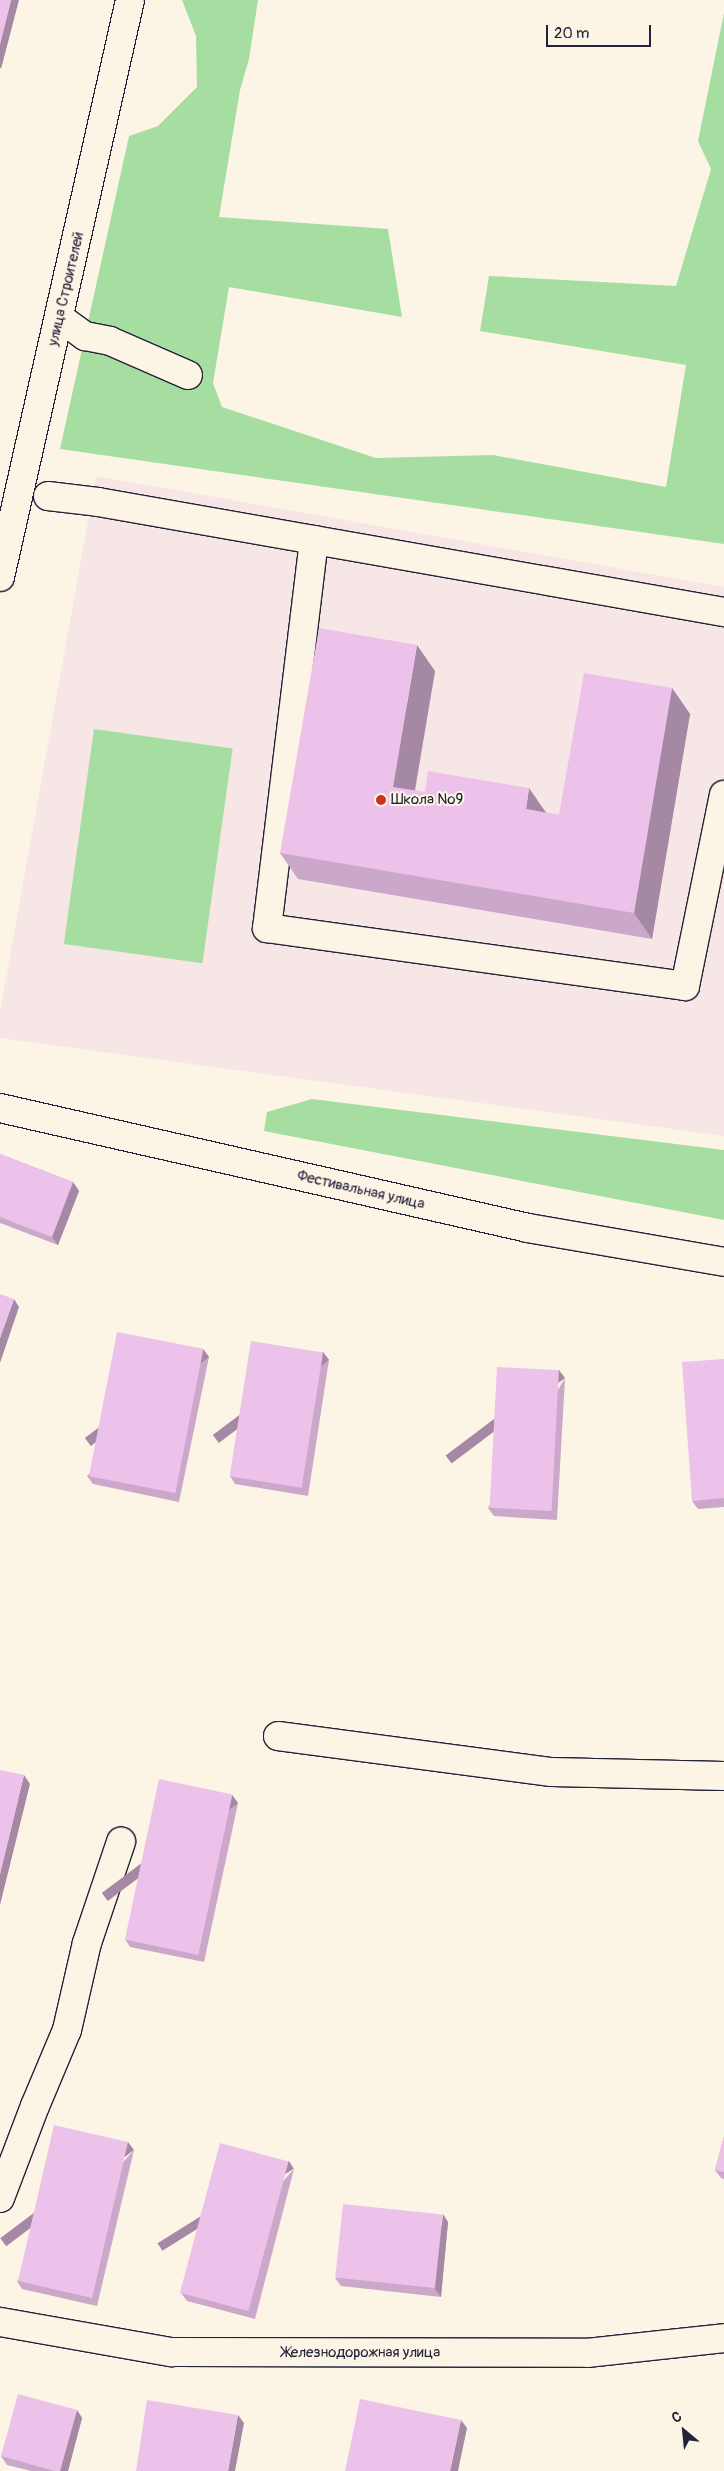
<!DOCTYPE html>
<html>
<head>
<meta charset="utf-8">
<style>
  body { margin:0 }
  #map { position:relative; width:724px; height:2471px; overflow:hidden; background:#fcf5e5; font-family:Pangolin,sans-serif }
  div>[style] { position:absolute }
  .built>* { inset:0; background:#f7e6e6 }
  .green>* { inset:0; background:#a6dda0; transform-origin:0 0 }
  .roads { filter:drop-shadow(1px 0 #22223b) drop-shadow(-1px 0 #22223b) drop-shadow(0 1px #22223b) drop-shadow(0 -1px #22223b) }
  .minor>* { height:28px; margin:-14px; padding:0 14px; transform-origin:14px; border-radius:14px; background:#fcf5e5 }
  .wall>* { inset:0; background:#cba7c9 }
  .shaded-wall>* { inset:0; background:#a588a4; transform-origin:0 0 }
  .building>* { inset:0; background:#ecc2ea; transform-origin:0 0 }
  .dots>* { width:14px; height:14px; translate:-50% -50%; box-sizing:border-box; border:2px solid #fcf5e5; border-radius:50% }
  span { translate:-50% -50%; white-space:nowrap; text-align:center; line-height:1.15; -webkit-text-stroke:4px #fcf5e5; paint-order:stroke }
  .street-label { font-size:15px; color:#22223b }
  .poi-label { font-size:15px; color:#22223b }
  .left { translate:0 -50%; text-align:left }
  .north { position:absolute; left:659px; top:2406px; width:50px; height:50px; -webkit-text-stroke:4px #fcf5e5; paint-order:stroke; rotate:332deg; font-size:14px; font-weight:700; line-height:20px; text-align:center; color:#22223b }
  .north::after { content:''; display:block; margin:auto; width:18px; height:22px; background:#22223b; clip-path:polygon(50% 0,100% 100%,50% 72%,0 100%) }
  .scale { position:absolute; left:546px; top:25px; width:105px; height:22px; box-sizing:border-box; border:2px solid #22223b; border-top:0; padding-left:6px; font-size:15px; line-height:18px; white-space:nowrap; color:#22223b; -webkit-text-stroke:4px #fcf5e5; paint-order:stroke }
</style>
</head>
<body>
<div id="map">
  <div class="built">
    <i style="clip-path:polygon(96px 476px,724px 587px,724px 1136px,0 1038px,0 1012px)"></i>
  </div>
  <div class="green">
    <i style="clip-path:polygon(182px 0,258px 0,249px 59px,240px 90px,219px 217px,388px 229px,402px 317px,229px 287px,213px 383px,222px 407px,376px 458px,493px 455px,666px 487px,686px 365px,480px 331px,489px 276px,676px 286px,711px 169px,698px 141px,724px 13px,724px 544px,60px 449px,129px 136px,158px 126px,197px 87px,196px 36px)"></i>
    <i style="left:94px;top:729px;width:140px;height:217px;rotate:8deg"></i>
    <i style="clip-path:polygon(312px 1099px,724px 1150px,724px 1220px,264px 1131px,267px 1112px)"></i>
  </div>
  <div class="roads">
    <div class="minor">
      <i style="left:60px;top:318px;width:31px;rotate:36deg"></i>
      <i style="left:85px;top:336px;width:25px;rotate:11deg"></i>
      <i style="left:110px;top:341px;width:85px;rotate:23.6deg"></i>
      <i style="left:48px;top:496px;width:50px;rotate:6.8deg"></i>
      <i style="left:98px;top:502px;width:636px;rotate:9.97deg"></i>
      <i style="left:314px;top:540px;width:391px;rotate:96.9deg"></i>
      <i style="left:267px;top:928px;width:422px;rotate:7.9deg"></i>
      <i style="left:685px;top:986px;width:195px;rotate:-78.5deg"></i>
      <i style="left:0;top:577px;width:591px;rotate:-77.3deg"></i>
      <i style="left:0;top:1108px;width:541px;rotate:12.8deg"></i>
      <i style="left:528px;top:1228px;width:199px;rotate:9.8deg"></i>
      <i style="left:278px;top:1736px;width:276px;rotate:7.5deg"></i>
      <i style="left:552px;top:1772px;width:172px;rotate:1.3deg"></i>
      <i style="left:0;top:2198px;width:98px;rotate:-69.2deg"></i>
      <i style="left:35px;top:2106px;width:82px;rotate:-67.2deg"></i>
      <i style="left:67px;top:2030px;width:89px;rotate:-77.1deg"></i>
      <i style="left:87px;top:1943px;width:107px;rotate:-71.4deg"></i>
      <i style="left:0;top:2322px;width:174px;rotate:10deg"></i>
      <i style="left:171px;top:2352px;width:416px;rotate:0.1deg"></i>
      <i style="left:587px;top:2353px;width:138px;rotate:-6.2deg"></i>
    </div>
  </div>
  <div class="wall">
    <i style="clip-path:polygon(435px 671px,415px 791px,559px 815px,672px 688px,690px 714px,652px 939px,298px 879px,280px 853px)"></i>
    <i style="clip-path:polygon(0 1154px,73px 1182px,79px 1191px,58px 1245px,0 1223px)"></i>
    <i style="clip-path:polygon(203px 1349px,209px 1357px,179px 1502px,93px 1484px,87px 1476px)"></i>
    <i style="clip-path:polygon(323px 1352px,329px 1360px,308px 1496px,235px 1484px,230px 1476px)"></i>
    <i style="clip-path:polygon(724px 1359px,724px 1507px,698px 1509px,692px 1501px)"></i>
    <i style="clip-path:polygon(565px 1378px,557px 1520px,494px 1516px,488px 1508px)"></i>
    <i style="clip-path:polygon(232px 1795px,238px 1803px,204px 1962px,130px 1947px,125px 1939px)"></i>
    <i style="clip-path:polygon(724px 2136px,724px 2179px,721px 2178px,715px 2170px)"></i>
    <i style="clip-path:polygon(134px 2150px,97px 2306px,22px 2289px,17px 2281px)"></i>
    <i style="clip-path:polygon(294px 2169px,255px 2319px,187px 2301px,181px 2293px)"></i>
    <i style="clip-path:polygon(448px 2222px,441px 2297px,341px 2286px,335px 2278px)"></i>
    <i style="clip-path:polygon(77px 2410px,82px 2418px,68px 2471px,31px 2471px,7px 2465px,1px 2456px)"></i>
  </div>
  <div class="shaded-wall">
    <i style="clip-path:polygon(11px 0,19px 0,1px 69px,0 67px,0 44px)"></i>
    <i style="clip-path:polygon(417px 645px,435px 671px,411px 812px,393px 787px)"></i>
    <i style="clip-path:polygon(672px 688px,690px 714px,652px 939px,634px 913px)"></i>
    <i style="clip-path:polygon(529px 788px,547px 814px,526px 809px)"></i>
    <i style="clip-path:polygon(73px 1182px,79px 1191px,58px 1245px,52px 1237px)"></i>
    <i style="clip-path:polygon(14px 1299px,19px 1307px,0 1363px,0 1338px)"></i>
    <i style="left:203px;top:1349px;width:10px;height:148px;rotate:53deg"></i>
    <i style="left:323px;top:1352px;width:10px;height:138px;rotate:53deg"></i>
    <i style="left:559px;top:1370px;width:10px;height:142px;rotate:53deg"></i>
    <i style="clip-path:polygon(24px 1775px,30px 1784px,0 1905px,0 1874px)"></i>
    <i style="left:232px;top:1795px;width:10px;height:163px;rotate:53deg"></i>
    <i style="left:128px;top:2142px;width:10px;height:160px;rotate:53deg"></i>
    <i style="left:289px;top:2161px;width:9px;height:155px;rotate:58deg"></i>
    <i style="clip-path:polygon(443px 2214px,448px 2222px,441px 2297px,435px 2289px)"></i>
    <i style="clip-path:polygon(77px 2410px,82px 2418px,68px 2471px,60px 2471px)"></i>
    <i style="clip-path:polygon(238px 2415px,244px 2423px,235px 2471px,228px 2471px)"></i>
    <i style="clip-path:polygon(461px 2420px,467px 2428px,458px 2471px,450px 2471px)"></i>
  </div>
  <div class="building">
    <i style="clip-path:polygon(0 0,11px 0,0 44px)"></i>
    <i style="clip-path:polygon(319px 628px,417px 645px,393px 787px,425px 792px,428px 771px,529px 788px,526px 809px,559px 815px,584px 673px,672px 688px,634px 913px,280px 853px)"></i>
    <i style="clip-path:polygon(0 1154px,73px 1182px,52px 1237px,0 1217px)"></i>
    <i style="clip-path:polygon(0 1294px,14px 1299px,0 1338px)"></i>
    <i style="left:117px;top:1332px;width:88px;height:147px;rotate:11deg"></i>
    <i style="left:251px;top:1341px;width:73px;height:137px;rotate:9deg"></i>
    <i style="clip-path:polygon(724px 1359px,724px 1498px,692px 1501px,682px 1362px)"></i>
    <i style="left:497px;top:1367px;width:62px;height:141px;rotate:3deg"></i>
    <i style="clip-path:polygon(0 1770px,24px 1775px,0 1874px)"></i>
    <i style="left:159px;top:1779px;width:75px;height:164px;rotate:12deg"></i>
    <i style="left:54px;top:2125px;width:76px;height:160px;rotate:13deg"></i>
    <i style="clip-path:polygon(724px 2136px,724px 2172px,715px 2170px)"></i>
    <i style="left:220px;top:2143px;width:71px;height:155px;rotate:15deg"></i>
    <i style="left:343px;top:2204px;width:100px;height:74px;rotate:6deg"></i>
    <i style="clip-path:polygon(18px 2394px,77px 2410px,60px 2471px,55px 2471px,1px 2456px)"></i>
    <i style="clip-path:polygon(360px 2399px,461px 2420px,450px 2471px,345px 2471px)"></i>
    <i style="clip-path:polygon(147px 2400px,238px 2415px,228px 2471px,136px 2471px)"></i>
  </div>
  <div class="dots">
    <i style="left:381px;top:800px;background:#c8321e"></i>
  </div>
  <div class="street-label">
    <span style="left:66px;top:289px;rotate:-77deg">улица Строителей</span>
    <span style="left:361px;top:1190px;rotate:13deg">Фестивальная улица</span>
    <span style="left:361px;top:2353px">Железнодорожная улица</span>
  </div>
  <div class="poi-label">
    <span class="left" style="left:391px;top:800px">Школа №9</span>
  </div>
  <div class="north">С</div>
  <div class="scale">20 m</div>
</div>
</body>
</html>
